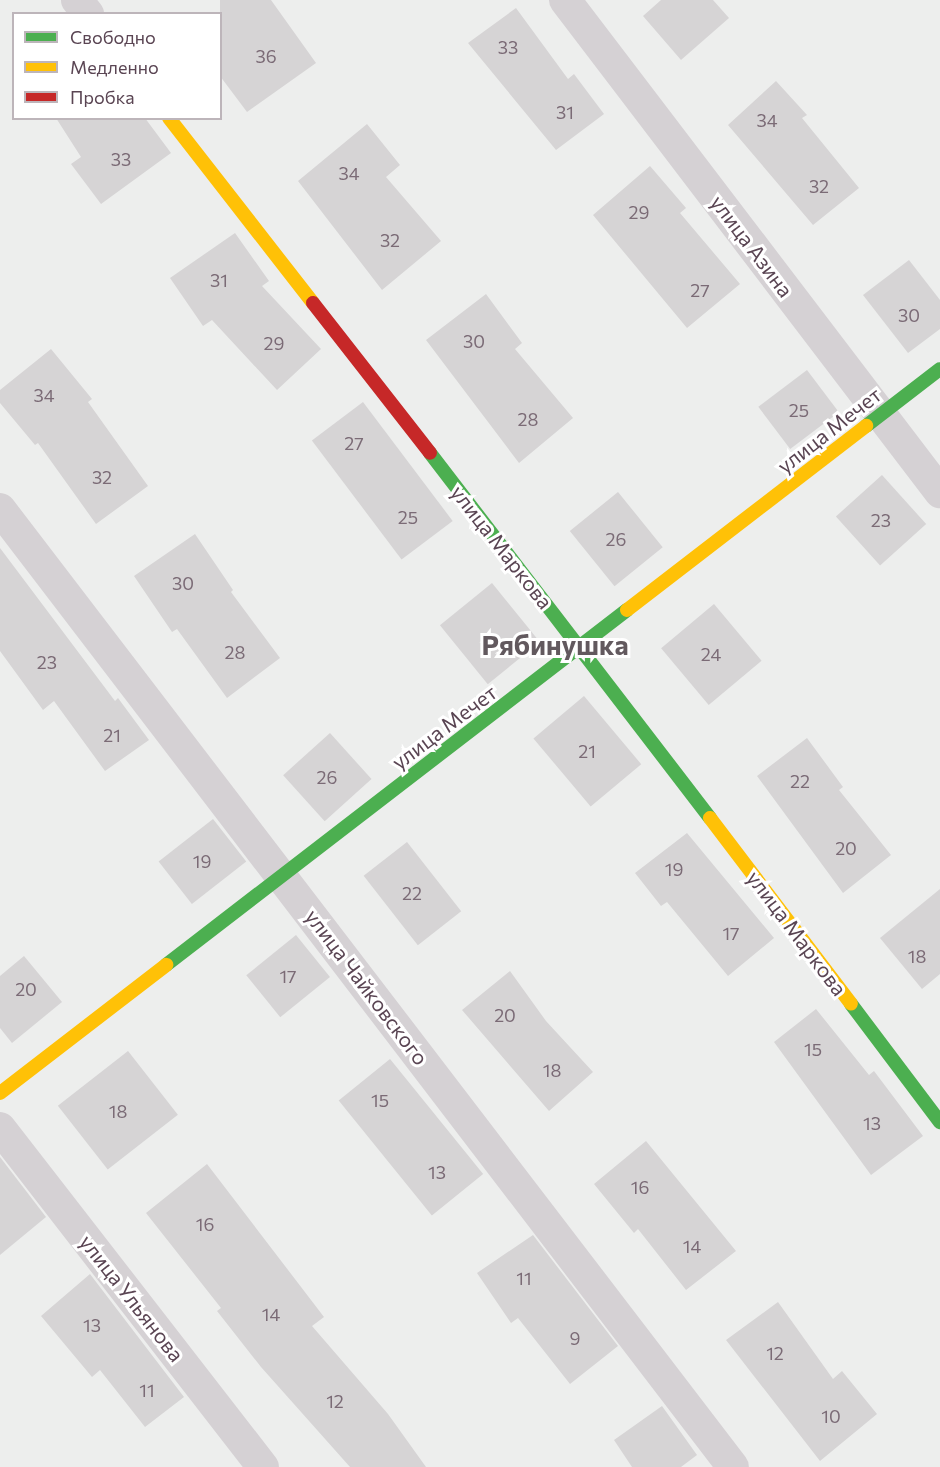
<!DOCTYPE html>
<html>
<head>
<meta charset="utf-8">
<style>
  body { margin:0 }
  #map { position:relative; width:940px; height:1467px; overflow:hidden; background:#edeeed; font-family:Commissioner,sans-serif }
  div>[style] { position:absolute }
  .building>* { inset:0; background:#d6d4d5; transform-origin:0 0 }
  .street>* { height:32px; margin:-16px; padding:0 16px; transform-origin:16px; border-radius:16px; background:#d5d1d4 }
  .fast>* { height:14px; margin:-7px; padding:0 7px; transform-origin:7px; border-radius:7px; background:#4caf50 }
  .slow>* { height:14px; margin:-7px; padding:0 7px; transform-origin:7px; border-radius:7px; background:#ffc107 }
  .jam>* { height:14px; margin:-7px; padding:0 7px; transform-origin:7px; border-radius:7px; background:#c62828 }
  span { translate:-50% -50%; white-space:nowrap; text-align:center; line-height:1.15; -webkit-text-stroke:6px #fff; paint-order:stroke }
  .number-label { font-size:18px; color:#7b6b76 }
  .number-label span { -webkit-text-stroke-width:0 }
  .street-label { font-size:21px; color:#5a4553 }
  .district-label { font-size:27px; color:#62595e; font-weight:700 }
  .legend { position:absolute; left:12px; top:12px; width:210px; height:108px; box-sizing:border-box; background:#fff; border:2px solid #bdb5ba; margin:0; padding:8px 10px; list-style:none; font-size:18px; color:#5a4553 }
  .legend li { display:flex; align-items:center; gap:12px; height:30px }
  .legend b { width:30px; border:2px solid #bdb5ba }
</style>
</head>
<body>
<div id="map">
  <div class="building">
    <i style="clip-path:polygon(220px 0,271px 0,316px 63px,247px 112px,220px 76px)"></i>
    <i style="clip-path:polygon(661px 0,713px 0,729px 18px,681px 60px,643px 16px)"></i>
    <i style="clip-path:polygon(516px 8px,568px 79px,574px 74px,604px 114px,556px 150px,468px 43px)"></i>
    <i style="clip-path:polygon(776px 81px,807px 115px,802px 118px,859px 188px,813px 225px,728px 125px)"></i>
    <i style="clip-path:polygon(56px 118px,145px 118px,171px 153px,101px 204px,71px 164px,81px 157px)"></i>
    <i style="clip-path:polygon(367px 124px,400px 165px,386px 177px,441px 241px,382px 290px,298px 181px)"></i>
    <i style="clip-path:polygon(650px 166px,686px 208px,680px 213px,740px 284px,687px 328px,593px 215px)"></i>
    <i style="clip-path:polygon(235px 233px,269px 281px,262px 286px,321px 349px,277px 390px,212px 320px,203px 326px,170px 278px)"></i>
    <i style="clip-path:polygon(909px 260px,940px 300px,940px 329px,908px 353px,863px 295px)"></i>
    <i style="clip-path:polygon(486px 294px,522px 343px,515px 349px,573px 418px,519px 463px,426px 340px)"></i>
    <i style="clip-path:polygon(51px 349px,92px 399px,88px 402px,148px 486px,96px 524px,38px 443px,35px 445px,0 403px,0 390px)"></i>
    <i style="left:807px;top:370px;width:53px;height:61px;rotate:53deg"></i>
    <i style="left:363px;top:402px;width:149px;height:64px;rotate:53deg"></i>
    <i style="left:882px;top:475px;width:66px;height:62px;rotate:48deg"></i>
    <i style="left:618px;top:492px;width:71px;height:62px;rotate:51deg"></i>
    <i style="clip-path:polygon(195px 534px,233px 590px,231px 592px,280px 658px,227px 698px,177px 629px,172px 632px,134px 576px)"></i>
    <i style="clip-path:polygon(0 548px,115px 701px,118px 698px,149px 740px,105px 771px,54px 701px,43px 710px,0 651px)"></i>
    <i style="left:492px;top:583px;width:76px;height:67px;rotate:51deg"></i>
    <i style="left:714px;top:604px;width:74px;height:69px;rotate:50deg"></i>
    <i style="left:584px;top:696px;width:89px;height:66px;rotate:50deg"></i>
    <i style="left:330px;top:733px;width:62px;height:63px;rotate:48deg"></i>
    <i style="clip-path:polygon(807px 738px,843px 787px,839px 790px,891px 855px,843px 893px,757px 776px)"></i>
    <i style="left:213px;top:819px;width:54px;height:69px;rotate:52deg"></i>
    <i style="clip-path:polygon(687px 833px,774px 938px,728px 976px,667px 902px,661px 906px,635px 873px)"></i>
    <i style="left:407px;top:842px;width:88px;height:55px;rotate:52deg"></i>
    <i style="clip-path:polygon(940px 889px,940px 974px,922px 989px,880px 938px)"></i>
    <i style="left:296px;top:935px;width:54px;height:64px;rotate:51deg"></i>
    <i style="clip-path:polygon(24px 956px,62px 1002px,12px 1043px,0 1028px,0 976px)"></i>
    <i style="clip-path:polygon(510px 971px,546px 1021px,593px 1072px,549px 1111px,462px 1010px)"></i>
    <i style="clip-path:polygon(816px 1009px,869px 1075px,874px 1071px,923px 1136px,871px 1175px,774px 1042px)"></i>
    <i style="left:128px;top:1051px;width:81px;height:89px;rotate:52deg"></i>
    <i style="left:390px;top:1059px;width:148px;height:66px;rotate:51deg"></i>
    <i style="clip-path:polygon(646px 1141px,736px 1251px,686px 1290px,638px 1229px,634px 1233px,594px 1184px)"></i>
    <i style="clip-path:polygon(0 1157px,46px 1217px,0 1255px)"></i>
    <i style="clip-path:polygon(207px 1164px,324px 1317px,312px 1326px,388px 1414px,426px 1467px,350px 1467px,261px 1367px,217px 1311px,221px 1308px,146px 1213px)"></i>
    <i style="clip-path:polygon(533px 1235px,618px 1346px,570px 1384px,518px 1318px,511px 1323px,477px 1273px)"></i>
    <i style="clip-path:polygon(90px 1274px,184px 1397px,145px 1427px,100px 1370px,92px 1377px,41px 1316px)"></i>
    <i style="clip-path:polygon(778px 1302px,833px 1379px,842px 1371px,877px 1414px,820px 1461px,726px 1340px)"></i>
    <i style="clip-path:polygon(662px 1406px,697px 1455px,681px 1467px,632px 1467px,614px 1440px)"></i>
  </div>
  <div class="street">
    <i style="left:77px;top:0;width:18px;rotate:52deg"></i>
    <i style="left:565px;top:0;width:619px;rotate:52.69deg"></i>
    <i style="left:0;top:509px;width:1206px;rotate:52.58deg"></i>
    <i style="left:0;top:1128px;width:429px;rotate:52.2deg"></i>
  </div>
  <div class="fast">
    <i style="left:866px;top:426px;width:93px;rotate:-37.6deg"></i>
    <i style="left:430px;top:453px;width:460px;rotate:52.5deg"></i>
    <i style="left:166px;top:965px;width:582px;rotate:-37.6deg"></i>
    <i style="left:851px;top:1004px;width:148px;rotate:53deg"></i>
  </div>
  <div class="slow">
    <i style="left:169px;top:118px;width:234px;rotate:52.1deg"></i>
    <i style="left:627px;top:610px;width:302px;rotate:-37.6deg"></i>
    <i style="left:710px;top:818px;width:233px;rotate:52.8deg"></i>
    <i style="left:0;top:1093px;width:210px;rotate:-37.6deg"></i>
  </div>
  <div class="jam">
    <i style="left:313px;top:303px;width:190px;rotate:52deg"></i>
  </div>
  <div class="number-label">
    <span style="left:508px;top:47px">33</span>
    <span style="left:266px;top:56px">36</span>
    <span style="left:565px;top:112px">31</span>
    <span style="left:767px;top:120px">34</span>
    <span style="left:121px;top:159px">33</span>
    <span style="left:349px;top:173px">34</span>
    <span style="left:819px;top:186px">32</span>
    <span style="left:639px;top:212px">29</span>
    <span style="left:390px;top:240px">32</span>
    <span style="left:219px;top:280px">31</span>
    <span style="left:700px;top:290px">27</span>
    <span style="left:909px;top:315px">30</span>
    <span style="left:474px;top:341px">30</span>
    <span style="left:274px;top:343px">29</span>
    <span style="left:44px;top:395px">34</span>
    <span style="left:799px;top:410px">25</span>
    <span style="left:528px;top:419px">28</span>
    <span style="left:354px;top:443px">27</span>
    <span style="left:102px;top:477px">32</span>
    <span style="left:408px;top:517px">25</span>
    <span style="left:881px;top:520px">23</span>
    <span style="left:616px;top:539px">26</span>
    <span style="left:183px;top:583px">30</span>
    <span style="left:235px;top:652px">28</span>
    <span style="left:711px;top:654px">24</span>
    <span style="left:47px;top:662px">23</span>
    <span style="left:112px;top:735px">21</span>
    <span style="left:587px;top:751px">21</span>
    <span style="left:327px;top:777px">26</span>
    <span style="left:800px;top:781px">22</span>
    <span style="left:846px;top:848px">20</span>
    <span style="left:202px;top:861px">19</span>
    <span style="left:674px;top:869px">19</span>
    <span style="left:412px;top:893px">22</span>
    <span style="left:731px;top:933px">17</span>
    <span style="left:917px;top:956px">18</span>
    <span style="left:288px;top:976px">17</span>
    <span style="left:26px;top:989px">20</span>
    <span style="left:505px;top:1015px">20</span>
    <span style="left:813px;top:1049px">15</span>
    <span style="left:552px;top:1070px">18</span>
    <span style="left:380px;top:1100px">15</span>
    <span style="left:118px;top:1111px">18</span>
    <span style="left:872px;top:1123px">13</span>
    <span style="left:437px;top:1172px">13</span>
    <span style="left:640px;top:1187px">16</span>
    <span style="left:205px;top:1224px">16</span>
    <span style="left:692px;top:1246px">14</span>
    <span style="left:524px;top:1278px">11</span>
    <span style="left:271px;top:1314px">14</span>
    <span style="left:92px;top:1325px">13</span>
    <span style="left:575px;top:1338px">9</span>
    <span style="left:775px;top:1353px">12</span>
    <span style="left:147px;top:1390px">11</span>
    <span style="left:335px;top:1401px">12</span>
    <span style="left:831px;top:1416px">10</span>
  </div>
  <div class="street-label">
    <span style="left:752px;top:246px;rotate:53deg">улица Азина</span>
    <span style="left:829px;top:430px;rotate:-38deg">улица Мечет</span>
    <span style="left:502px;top:547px;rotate:52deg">улица Маркова</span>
    <span style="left:444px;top:727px;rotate:-37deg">улица Мечет</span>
    <span style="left:797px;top:933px;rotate:53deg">улица Маркова</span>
    <span style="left:367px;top:987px;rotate:53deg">улица Чайковского</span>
    <span style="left:132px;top:1298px;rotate:52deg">улица Ульянова</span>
  </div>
  <div class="district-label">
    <span style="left:555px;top:645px">Рябинушка</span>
  </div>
  <ul class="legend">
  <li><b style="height:8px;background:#4caf50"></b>Свободно</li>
  <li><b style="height:8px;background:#ffc107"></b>Медленно</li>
  <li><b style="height:8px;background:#c62828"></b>Пробка</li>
  </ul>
</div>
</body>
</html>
